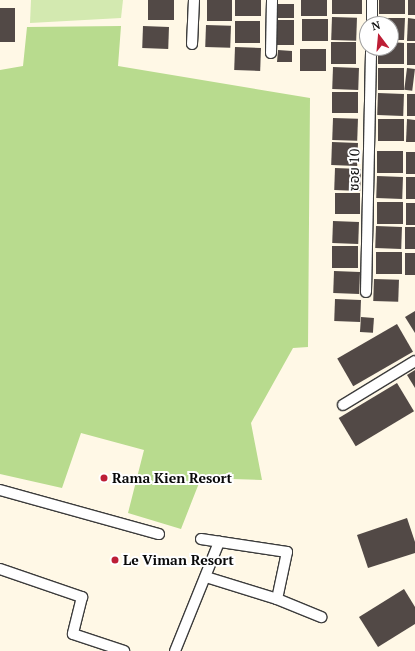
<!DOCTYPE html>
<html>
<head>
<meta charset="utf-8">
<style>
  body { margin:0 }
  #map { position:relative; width:415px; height:651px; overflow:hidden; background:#fff8e6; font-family:"PT Serif","Noto Sans Thai",serif }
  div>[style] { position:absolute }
  .green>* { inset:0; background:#d3e9b0 }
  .forest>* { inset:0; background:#b8db8e }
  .building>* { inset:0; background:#524946; transform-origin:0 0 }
  .roads { filter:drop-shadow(1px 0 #3c3c3c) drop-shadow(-1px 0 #3c3c3c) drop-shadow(0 1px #3c3c3c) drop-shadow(0 -1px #3c3c3c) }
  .street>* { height:10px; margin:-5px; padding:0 5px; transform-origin:5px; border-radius:5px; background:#fff }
  .dots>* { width:11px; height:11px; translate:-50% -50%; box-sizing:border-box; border:2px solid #fff; border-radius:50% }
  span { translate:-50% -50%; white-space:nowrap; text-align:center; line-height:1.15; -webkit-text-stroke:4px #fff; paint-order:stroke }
  .street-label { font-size:14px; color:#090909 }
  .poi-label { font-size:14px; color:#090909; font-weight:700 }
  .left { translate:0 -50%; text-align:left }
  .north { position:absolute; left:359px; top:16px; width:40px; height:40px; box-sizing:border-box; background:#fff; border:1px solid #9d9d9d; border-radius:50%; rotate:344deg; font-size:11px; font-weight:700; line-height:16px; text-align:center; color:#090909 }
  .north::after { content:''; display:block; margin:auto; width:14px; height:18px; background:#bd1e36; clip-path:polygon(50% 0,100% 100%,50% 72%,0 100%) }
</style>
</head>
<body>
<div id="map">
  <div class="green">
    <i style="clip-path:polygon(31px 0,123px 0,121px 18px,30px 23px)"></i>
  </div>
  <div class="forest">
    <i style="clip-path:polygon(121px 26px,118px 66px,310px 98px,308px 347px,293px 348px,251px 423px,262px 480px,201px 478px,181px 529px,128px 513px,144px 450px,81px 433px,62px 488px,0 474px,0 70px,23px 66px,27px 27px)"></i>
  </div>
  <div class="building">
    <i style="left:148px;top:0;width:26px;height:20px"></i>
    <i style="left:207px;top:0;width:25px;height:21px"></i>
    <i style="left:235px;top:0;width:26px;height:16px"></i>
    <i style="left:301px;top:0;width:26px;height:16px"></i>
    <i style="left:332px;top:0;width:30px;height:14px"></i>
    <i style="left:379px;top:0;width:26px;height:14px"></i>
    <i style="left:408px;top:0;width:7px;height:15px"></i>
    <i style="left:278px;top:4px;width:16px;height:14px"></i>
    <i style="left:0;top:8px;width:15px;height:34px"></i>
    <i style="left:332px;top:17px;width:25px;height:23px;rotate:2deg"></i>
    <i style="clip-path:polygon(379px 18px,405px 18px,404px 40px,391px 40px,391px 24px,379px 24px)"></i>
    <i style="clip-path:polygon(408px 18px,415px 19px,415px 41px,407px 41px)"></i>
    <i style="left:302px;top:19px;width:26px;height:22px"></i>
    <i style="left:277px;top:20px;width:17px;height:25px"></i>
    <i style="left:235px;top:21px;width:25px;height:22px"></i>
    <i style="left:206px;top:25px;width:25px;height:22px;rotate:2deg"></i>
    <i style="left:143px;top:26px;width:26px;height:22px;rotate:2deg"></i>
    <i style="left:331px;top:42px;width:25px;height:22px"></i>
    <i style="clip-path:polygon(391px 42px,404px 43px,404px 64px,378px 64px,378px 48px,391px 48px)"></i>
    <i style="left:407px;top:43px;width:8px;height:22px"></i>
    <i style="left:235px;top:47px;width:26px;height:23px;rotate:2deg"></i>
    <i style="left:300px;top:49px;width:26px;height:22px"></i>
    <i style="clip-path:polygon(278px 50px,292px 51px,292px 62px,277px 62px)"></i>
    <i style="left:333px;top:67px;width:26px;height:22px;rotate:2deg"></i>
    <i style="left:378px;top:68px;width:26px;height:22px"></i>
    <i style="left:407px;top:68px;width:8px;height:22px;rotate:7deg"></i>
    <i style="left:332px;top:92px;width:26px;height:21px"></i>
    <i style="left:378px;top:93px;width:26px;height:22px;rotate:2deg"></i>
    <i style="left:407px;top:94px;width:8px;height:22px"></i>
    <i style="left:333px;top:118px;width:25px;height:22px;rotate:2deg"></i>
    <i style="left:378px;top:119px;width:26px;height:22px"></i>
    <i style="clip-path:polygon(407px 119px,415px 120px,415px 142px,406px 142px)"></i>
    <i style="left:332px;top:142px;width:26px;height:23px;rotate:2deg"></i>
    <i style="left:377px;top:151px;width:26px;height:22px"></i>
    <i style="left:406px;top:152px;width:9px;height:22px"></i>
    <i style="left:335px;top:168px;width:26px;height:22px;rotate:2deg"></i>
    <i style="left:377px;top:176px;width:26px;height:22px;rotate:2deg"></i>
    <i style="left:406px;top:177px;width:9px;height:22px"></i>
    <i style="left:335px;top:193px;width:25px;height:21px"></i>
    <i style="left:377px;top:202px;width:26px;height:22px"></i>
    <i style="left:406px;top:203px;width:9px;height:22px"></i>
    <i style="left:333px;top:221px;width:26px;height:22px;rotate:2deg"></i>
    <i style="left:376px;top:226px;width:26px;height:22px;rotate:2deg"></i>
    <i style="left:405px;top:227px;width:10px;height:22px"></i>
    <i style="left:332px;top:246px;width:26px;height:22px"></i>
    <i style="left:376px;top:252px;width:26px;height:22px"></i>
    <i style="left:405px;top:253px;width:10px;height:22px"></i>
    <i style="left:334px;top:271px;width:26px;height:22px;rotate:2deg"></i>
    <i style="left:374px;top:279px;width:25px;height:22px;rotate:2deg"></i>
    <i style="left:335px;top:299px;width:26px;height:22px;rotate:2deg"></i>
    <i style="clip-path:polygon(415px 311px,415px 333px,405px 317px)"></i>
    <i style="left:361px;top:317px;width:13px;height:15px;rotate:4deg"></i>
    <i style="left:397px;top:324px;width:32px;height:69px;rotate:60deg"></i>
    <i style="clip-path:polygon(415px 370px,415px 388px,407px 375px)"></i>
    <i style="left:397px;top:383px;width:33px;height:68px;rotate:59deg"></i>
    <i style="clip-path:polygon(407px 518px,415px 542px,415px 553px,368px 568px,357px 535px)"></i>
    <i style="clip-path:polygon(404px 589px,415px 607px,415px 624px,378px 647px,359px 617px)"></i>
  </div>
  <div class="roads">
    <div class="street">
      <i style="left:372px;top:24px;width:24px;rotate:-90deg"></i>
      <i style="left:192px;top:44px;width:44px;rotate:-87.4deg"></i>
      <i style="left:271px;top:53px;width:53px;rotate:-88.9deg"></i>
      <i style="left:366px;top:292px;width:244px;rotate:-88.8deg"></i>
      <i style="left:343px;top:405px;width:84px;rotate:-31.4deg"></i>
      <i style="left:0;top:490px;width:165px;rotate:15.5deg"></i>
      <i style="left:201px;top:539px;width:87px;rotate:8.6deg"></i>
      <i style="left:287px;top:552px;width:48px;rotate:102deg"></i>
      <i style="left:0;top:569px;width:87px;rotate:18.9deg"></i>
      <i style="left:82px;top:597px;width:38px;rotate:104deg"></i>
      <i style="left:73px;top:634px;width:54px;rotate:18.4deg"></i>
      <i style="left:206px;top:577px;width:74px;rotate:17.2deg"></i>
      <i style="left:277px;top:599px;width:48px;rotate:22.2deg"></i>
      <i style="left:175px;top:651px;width:118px;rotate:-68deg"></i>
    </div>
  </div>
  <div class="dots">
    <i style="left:104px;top:478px;background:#bd1e36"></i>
    <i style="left:115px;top:560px;background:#bd1e36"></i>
  </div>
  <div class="street-label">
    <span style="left:354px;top:170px;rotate:-89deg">ซอย 10</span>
  </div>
  <div class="poi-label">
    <span class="left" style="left:112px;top:478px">Rama Kien Resort</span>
    <span class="left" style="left:123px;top:560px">Le Viman Resort</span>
  </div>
  <div class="north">N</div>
</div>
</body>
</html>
